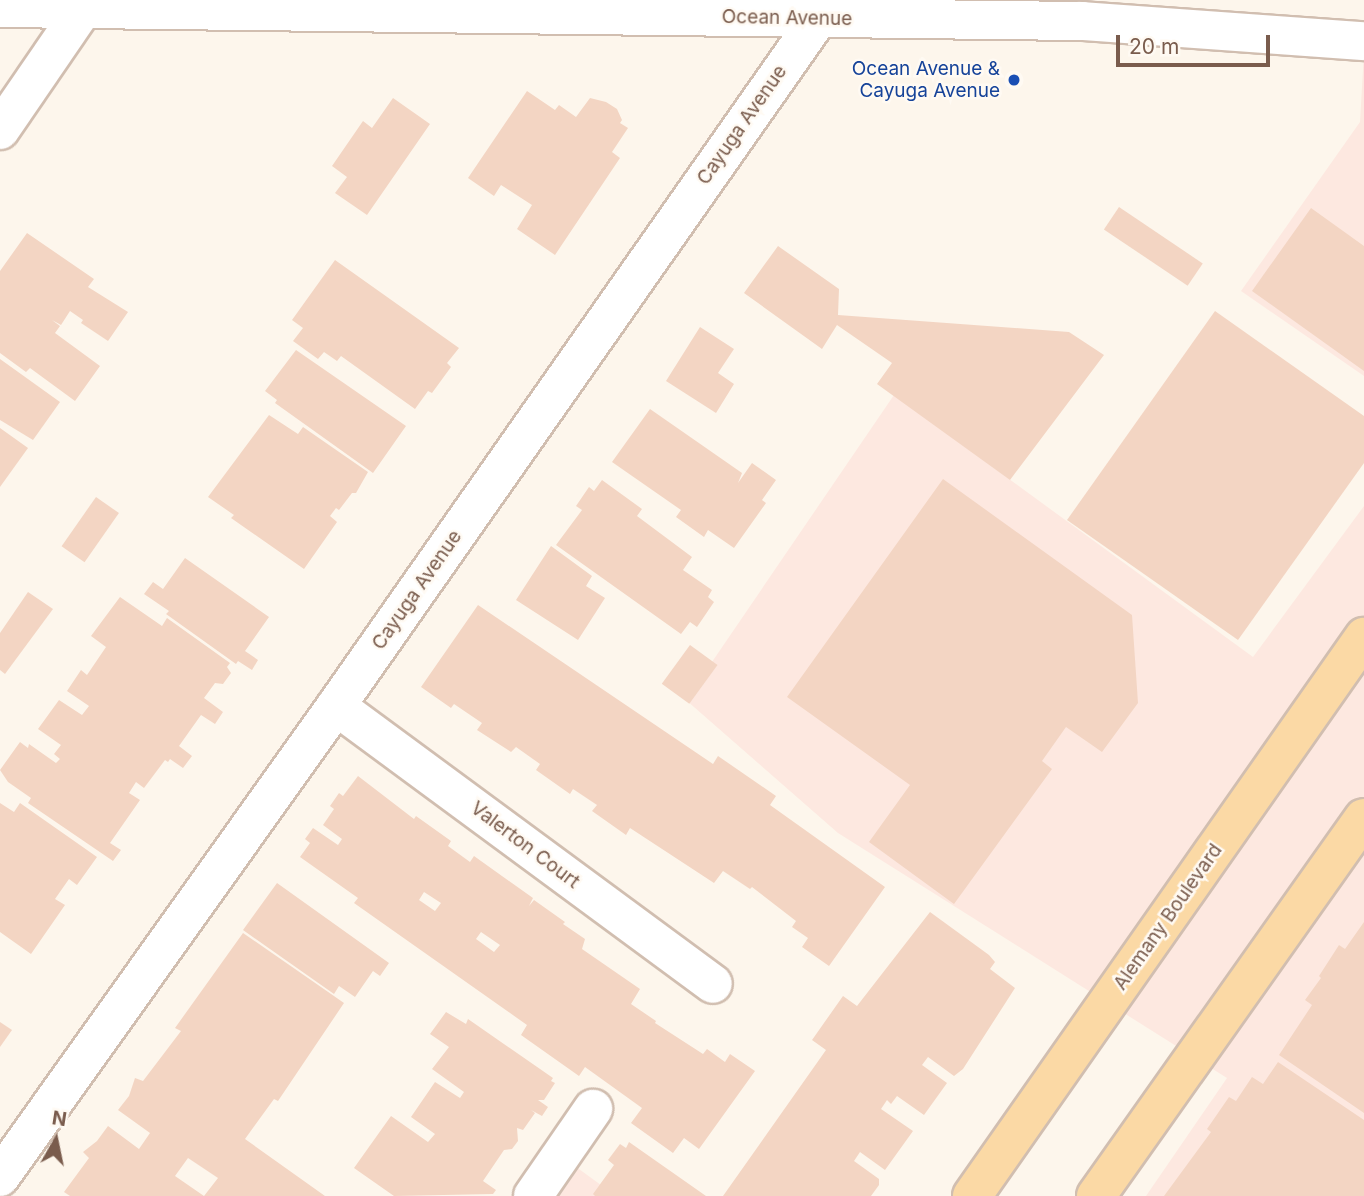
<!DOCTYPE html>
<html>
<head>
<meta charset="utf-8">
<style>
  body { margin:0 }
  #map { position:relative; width:1364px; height:1196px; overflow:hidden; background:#fdf6ec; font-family:Inter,sans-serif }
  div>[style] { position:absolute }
  .commercial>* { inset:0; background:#fde8e0 }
  .building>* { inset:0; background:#f3d5c3; transform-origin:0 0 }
  .roads { filter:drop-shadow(2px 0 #d1beb0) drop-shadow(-2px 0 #d1beb0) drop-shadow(0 2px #d1beb0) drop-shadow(0 -2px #d1beb0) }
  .street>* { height:38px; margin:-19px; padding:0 19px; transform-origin:19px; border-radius:19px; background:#fff }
  .secondary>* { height:38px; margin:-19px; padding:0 19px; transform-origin:19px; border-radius:19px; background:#fff }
  .primary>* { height:38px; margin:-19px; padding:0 19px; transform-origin:19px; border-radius:19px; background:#fbd9a5 }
  .dots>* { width:19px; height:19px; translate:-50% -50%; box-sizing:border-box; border:4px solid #fffaf3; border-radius:50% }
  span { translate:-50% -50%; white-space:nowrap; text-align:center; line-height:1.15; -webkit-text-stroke:5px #fffaf3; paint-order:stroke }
  .street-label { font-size:19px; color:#7a5c4d }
  .transit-label { font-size:19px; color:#164399 }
  .right { translate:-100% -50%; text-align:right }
  .north { position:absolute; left:21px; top:1105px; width:70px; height:70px; -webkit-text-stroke:5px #fffaf3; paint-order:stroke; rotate:9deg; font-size:19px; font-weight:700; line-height:28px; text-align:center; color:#7a5c4d }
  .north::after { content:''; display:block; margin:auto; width:24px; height:32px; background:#7a5c4d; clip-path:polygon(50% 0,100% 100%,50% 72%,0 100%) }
  .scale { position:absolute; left:1116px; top:35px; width:154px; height:32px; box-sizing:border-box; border:4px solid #7a5c4d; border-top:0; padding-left:9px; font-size:21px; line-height:24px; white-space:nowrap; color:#7a5c4d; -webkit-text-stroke:5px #fffaf3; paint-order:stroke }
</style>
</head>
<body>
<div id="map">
  <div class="commercial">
    <i style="clip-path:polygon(1364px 52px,1364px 376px,1241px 291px,1360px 122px)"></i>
    <i style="clip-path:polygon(894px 395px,1253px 657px,1364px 506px,1364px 1196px,1146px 1196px,1227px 1078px,838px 833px,686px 700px)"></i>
    <i style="clip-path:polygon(568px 1161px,616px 1196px,544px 1196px)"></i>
  </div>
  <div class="building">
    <i style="clip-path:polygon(527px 91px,555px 110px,559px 105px,576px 117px,590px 98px,606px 102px,617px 109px,622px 120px,620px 123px,628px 128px,612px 152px,620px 158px,555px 255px,517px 229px,532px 205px,501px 185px,494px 196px,468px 178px)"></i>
    <i style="clip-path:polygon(393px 98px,430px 124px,367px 215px,335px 193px,347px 177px,332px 166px,363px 121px,372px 128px)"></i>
    <i style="left:1119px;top:207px;width:101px;height:27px;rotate:34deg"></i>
    <i style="clip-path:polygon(1311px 208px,1364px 246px,1364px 371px,1252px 291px)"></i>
    <i style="clip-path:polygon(27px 233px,94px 279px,88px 287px,128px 312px,108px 341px,81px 323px,83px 320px,70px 311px,61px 325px,52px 320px,60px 326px,55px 333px,100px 366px,75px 401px,30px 368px,26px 372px,0 353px,0 271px)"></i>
    <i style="clip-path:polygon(778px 246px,839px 289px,838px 315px,1069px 332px,1104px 355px,1010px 480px,877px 384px,892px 363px,837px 325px,822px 349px,744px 293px)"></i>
    <i style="clip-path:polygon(335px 260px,459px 348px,447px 363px,451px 367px,432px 393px,428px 391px,415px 409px,341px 356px,337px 361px,324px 352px,318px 359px,293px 341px,303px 328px,292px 320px)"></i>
    <i style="clip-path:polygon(1215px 311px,1364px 416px,1364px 463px,1238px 640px,1067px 520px)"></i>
    <i style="clip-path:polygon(700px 327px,734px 349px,718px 373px,734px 384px,716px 413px,666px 381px)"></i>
    <i style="clip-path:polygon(296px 350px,406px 426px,373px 473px,275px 403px,277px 400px,265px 391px)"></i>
    <i style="clip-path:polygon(0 359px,60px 402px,33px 440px,0 420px)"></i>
    <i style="clip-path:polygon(650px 409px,742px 473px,738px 483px,752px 463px,776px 480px,762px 500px,766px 503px,734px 548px,708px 530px,704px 537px,676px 517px,681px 510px,612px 462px)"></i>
    <i style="clip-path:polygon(269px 415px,298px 434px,303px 427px,368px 472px,356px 493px,352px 493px,339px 510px,336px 508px,330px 516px,337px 522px,304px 569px,231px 518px,234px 515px,208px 497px)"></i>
    <i style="clip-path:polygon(0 428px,28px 448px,0 487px)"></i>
    <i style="clip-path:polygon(943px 479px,1132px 615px,1138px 703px,1102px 752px,1066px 727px,1042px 761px,1052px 769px,954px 904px,869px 842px,910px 785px,787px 697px)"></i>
    <i style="clip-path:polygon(602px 480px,642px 509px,637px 516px,692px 557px,683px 570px,712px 590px,708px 597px,714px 602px,697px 627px,690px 622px,681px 634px,556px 545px,582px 510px,576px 506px,589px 487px,594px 491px)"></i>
    <i style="left:96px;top:497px;width:28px;height:60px;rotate:35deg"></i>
    <i style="clip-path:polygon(551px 546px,592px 576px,586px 586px,605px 598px,578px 640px,516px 600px)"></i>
    <i style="clip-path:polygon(185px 558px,269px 617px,245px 651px,258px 660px,252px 670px,238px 661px,236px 664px,166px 614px,169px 611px,144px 594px,153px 582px,163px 589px)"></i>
    <i style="clip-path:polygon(28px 592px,53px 609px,5px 674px,0 670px,0 633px)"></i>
    <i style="clip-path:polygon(120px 597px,162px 626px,167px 618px,230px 663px,227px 667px,231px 673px,223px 684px,215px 683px,204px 698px,223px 712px,215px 724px,201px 715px,179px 746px,192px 756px,183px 768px,170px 759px,168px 762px,165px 760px,144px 788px,136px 782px,129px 793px,140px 800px,110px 843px,121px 850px,113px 861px,28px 803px,31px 798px,8px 782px,0 770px,20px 742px,28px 748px,29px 744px,56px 763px,60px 759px,54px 754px,61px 745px,38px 729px,59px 700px,82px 715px,89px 706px,67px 691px,81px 670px,87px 675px,106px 647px,91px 636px)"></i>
    <i style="clip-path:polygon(478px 605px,713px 764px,718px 756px,776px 796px,770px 805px,885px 887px,829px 966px,802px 947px,808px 938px,792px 927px,796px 921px,752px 887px,750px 889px,723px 871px,714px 883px,630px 828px,626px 835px,592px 811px,597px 805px,573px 789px,570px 794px,536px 770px,540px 764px,516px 747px,511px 752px,477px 730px,482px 723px,454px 704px,451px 708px,421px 687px)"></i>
    <i style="left:690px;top:645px;width:34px;height:48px;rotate:36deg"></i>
    <i style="clip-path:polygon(evenodd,358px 776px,414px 819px,416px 816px,451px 841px,448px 846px,470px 862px,474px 856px,533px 898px,529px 906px,534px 900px,565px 922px,563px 924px,585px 939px,582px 949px,640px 989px,631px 1004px,656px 1021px,655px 1023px,703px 1054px,707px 1049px,725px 1062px,730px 1054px,755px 1071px,699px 1149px,684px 1138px,673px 1153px,631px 1123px,642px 1108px,585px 1067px,579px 1076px,521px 1035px,527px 1025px,354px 903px,358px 898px,300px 857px,310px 843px,305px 839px,313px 828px,338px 845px,342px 839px,323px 825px,334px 809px,330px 806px,339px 793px,343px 796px,358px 776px,424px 892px,441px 903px,435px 911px,419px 900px,424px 892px,358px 776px,481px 932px,500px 945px,494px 952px,476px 939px,481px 932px)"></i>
    <i style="clip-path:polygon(0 803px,14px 812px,20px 803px,97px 857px,77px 885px,69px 879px,55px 899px,65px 905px,31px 954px,0 932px)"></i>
    <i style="clip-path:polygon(277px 883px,389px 963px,380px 976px,373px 971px,355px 997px,339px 986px,334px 994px,243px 930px)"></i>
    <i style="clip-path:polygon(930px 912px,989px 955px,995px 962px,990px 969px,1015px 988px,963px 1069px,954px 1076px,928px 1057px,922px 1065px,947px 1083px,924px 1115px,897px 1096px,891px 1104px,887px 1100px,881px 1109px,913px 1131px,885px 1170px,860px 1152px,854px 1161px,879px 1179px,879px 1185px,871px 1196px,723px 1196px,826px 1050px,812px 1040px,843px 996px,857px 1006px)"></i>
    <i style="clip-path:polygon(1364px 922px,1364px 1113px,1279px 1055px,1312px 1005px,1305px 1000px,1321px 978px,1319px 976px,1339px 945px,1345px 949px)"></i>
    <i style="clip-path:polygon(243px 933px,344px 1003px,278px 1101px,274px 1099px,245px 1139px,325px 1196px,204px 1196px,218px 1178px,188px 1158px,175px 1176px,204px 1196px,70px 1196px,64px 1192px,89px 1158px,83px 1152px,97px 1141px,108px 1126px,139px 1149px,150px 1133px,118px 1110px,129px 1096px,135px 1078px,143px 1081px,181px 1031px,175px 1028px)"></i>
    <i style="clip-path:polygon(446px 1012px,466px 1024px,468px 1019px,553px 1078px,551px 1081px,555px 1083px,544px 1100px,538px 1100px,548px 1107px,542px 1116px,531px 1110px,535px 1113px,523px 1130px,517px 1128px,518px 1141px,512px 1149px,504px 1150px,483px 1181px,496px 1190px,493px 1194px,394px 1196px,354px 1168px,391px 1116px,428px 1142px,435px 1134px,411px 1117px,435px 1082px,460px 1098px,464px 1092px,432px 1069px,449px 1047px,430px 1034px)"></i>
    <i style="clip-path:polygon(0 1022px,12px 1030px,0 1047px)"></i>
    <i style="clip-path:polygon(1278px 1062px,1364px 1120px,1364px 1196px,1164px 1196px,1211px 1132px,1207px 1129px,1229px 1097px,1236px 1101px,1252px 1077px,1263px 1084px)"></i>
    <i style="clip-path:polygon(629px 1142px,706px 1196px,595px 1196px,593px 1194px,614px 1165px,608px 1160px,620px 1144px,626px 1148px)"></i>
  </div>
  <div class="roads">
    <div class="street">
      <i style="left:0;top:130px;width:147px;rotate:-55.6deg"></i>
      <i style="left:336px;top:706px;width:468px;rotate:36.4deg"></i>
      <i style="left:0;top:1177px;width:579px;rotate:-54.5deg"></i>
      <i style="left:336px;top:706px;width:862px;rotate:-54.96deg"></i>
      <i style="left:533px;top:1196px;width:106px;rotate:-55.4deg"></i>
    </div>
    <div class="secondary">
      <i style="left:0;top:8px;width:1082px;rotate:0.69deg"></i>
      <i style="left:1082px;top:21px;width:283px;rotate:4.1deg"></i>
    </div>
    <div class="primary">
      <i style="left:972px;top:1196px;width:683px;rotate:-54.96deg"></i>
      <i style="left:1096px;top:1196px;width:463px;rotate:-54.7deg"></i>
    </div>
  </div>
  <div class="dots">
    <i style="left:1014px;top:80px;background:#1a4fb4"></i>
  </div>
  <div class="street-label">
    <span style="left:787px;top:18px;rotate:1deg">Ocean Avenue</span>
    <span style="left:742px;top:125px;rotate:-55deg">Cayuga Avenue</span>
    <span style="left:417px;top:590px;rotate:-55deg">Cayuga Avenue</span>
    <span style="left:525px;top:845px;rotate:37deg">Valerton Court</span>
    <span style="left:1168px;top:917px;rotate:-55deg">Alemany Boulevard</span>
  </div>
  <div class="transit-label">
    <span class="right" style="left:1000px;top:80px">Ocean Avenue &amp;<br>Cayuga Avenue</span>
  </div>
  <div class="north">N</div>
  <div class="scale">20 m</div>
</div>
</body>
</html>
